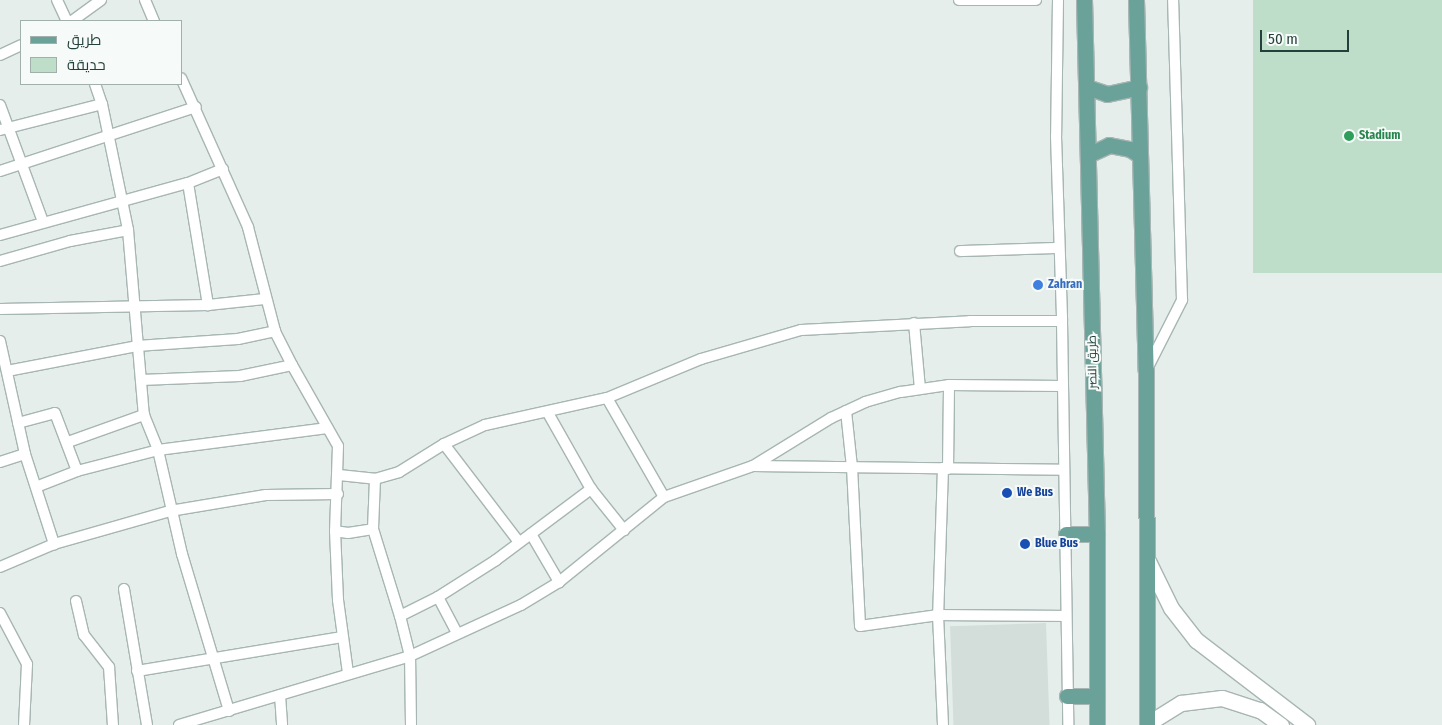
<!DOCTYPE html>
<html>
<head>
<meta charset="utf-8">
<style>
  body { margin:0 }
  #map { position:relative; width:1442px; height:725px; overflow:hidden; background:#e5eeeb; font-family:"Fira Sans Condensed",Cairo,sans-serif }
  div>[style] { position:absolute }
  .built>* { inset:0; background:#d3deda; transform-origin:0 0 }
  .green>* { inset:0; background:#bedeca; transform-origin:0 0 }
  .roads { filter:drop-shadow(1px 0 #a7b6b3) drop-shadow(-1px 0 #a7b6b3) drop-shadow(0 1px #a7b6b3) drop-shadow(0 -1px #a7b6b3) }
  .minor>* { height:10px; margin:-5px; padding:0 5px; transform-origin:5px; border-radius:5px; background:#fff }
  .secondary>* { height:15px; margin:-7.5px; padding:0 7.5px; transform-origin:7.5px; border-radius:7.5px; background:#fff }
  .primary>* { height:15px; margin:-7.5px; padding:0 7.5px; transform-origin:7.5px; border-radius:7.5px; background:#6aa299 }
  .dots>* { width:14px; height:14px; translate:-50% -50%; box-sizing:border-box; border:2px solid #f6faf8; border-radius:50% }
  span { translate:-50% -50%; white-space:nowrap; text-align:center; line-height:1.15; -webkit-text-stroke:4px #f6faf8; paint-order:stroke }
  .leisure-label { font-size:12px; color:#27864d; font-weight:700 }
  .left { translate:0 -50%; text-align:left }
  .shop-label { font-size:12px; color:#366cbe; font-weight:700 }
  .street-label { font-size:12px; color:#24403b }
  .transit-label { font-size:12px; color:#164399; font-weight:700 }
  .legend { position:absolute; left:20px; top:20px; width:162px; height:65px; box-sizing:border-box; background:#f6faf8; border:1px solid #a2b0ac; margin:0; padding:6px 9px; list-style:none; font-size:15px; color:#24403b }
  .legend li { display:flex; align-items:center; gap:10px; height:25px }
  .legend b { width:25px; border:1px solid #a2b0ac }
  .scale { position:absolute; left:1260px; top:30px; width:89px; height:22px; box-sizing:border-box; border:2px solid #24403b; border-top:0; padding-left:6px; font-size:15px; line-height:18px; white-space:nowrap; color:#24403b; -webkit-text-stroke:4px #f6faf8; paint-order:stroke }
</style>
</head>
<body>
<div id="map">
  <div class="built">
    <i style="left:1046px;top:623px;width:102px;height:96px;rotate:88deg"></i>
  </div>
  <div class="green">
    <i style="left:1253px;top:0;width:189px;height:273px"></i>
  </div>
  <div class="roads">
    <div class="minor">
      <i style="left:57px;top:0;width:23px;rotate:65deg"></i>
      <i style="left:145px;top:0;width:23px;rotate:67deg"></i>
      <i style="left:959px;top:0;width:77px"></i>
      <i style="left:1058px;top:0;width:136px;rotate:90.8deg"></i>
      <i style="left:1056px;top:136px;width:185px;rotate:88.1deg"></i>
      <i style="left:1062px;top:321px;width:404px;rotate:89.1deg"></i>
      <i style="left:72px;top:21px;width:36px;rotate:-36deg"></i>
      <i style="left:0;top:55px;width:23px;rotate:-25deg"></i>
      <i style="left:95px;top:84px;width:21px;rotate:71deg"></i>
      <i style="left:102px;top:104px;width:129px;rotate:78.3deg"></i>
      <i style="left:128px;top:230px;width:186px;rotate:85.1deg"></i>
      <i style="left:144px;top:415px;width:38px;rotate:68deg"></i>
      <i style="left:158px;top:450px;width:107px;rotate:77deg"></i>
      <i style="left:182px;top:554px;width:164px;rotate:73.3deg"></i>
      <i style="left:0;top:105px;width:125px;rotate:69.8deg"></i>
      <i style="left:0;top:130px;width:105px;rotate:-14.3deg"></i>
      <i style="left:223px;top:169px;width:38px;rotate:158deg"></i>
      <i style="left:188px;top:183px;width:124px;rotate:80.7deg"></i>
      <i style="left:208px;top:305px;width:57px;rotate:-6deg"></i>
      <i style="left:0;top:171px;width:206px;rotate:-18.1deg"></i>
      <i style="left:0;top:235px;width:195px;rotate:-15.5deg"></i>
      <i style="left:960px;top:251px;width:98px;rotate:-1.8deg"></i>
      <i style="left:0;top:261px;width:73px;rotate:-15.9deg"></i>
      <i style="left:70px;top:241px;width:59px;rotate:-10.7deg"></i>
      <i style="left:0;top:309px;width:208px;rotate:-1.1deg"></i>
      <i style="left:914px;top:323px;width:66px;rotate:84.8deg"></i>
      <i style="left:0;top:341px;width:116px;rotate:77.5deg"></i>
      <i style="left:25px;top:454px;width:95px;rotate:72.1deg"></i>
      <i style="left:292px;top:365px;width:93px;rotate:60.4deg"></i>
      <i style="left:338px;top:446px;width:85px;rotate:92deg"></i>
      <i style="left:335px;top:531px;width:69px;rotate:87.5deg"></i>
      <i style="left:338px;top:600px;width:74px;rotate:82.2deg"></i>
      <i style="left:7px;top:371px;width:132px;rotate:-10.9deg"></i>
      <i style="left:137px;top:346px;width:101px;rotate:-4deg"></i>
      <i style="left:238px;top:339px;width:38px;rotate:-12deg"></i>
      <i style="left:1146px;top:371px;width:80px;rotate:-63.1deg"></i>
      <i style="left:1182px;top:300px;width:300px;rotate:-91.7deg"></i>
      <i style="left:141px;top:380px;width:99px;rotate:-2.3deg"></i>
      <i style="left:240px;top:376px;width:53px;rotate:-11.9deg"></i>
      <i style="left:292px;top:365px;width:38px;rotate:-117deg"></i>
      <i style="left:275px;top:331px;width:107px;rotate:-104.6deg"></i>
      <i style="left:248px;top:227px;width:163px;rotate:-114.2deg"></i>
      <i style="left:607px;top:398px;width:114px;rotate:60.1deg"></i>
      <i style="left:846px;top:411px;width:56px;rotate:83.9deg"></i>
      <i style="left:852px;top:467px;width:159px;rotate:87.1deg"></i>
      <i style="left:860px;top:626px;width:79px;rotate:-8deg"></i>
      <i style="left:938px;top:615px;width:110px;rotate:87.4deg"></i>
      <i style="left:548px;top:413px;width:87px;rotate:60.5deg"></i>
      <i style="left:591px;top:489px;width:53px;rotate:51.2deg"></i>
      <i style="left:18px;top:423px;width:38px;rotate:-15deg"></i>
      <i style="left:55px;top:413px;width:62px;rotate:69.2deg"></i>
      <i style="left:68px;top:442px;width:81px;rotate:-19.6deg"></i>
      <i style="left:444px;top:444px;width:123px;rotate:52.6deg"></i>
      <i style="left:0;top:462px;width:26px;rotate:-18deg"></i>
      <i style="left:753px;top:466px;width:92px;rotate:-31.6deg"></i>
      <i style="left:831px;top:418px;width:38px;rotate:-25deg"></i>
      <i style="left:865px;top:402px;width:37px;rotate:-16deg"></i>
      <i style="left:901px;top:392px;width:49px;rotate:-8.3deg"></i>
      <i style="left:949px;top:385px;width:114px;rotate:0.5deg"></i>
      <i style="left:943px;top:468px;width:147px;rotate:91.9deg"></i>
      <i style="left:938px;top:615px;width:128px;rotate:0.4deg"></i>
      <i style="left:948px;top:469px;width:84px;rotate:-89.3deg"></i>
      <i style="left:339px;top:475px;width:36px;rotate:6deg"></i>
      <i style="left:375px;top:479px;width:25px;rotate:-16deg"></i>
      <i style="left:399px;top:472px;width:53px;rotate:-31.9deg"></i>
      <i style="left:444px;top:444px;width:45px;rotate:-24.9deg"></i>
      <i style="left:485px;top:425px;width:125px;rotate:-12.5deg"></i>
      <i style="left:607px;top:398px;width:102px;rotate:-22.5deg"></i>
      <i style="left:701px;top:359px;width:104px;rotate:-16.2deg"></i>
      <i style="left:801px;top:330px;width:169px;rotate:-3deg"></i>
      <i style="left:970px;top:321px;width:92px"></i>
      <i style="left:375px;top:479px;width:50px;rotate:92.3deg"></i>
      <i style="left:373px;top:529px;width:91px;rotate:72.8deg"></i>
      <i style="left:36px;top:487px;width:44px;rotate:-21.3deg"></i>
      <i style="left:77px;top:471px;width:84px;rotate:-14.5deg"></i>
      <i style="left:158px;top:450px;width:171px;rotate:-7.4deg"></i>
      <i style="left:335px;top:531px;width:13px;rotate:9deg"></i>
      <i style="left:348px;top:533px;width:25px;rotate:-9deg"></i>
      <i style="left:531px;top:534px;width:56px;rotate:59.7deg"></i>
      <i style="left:0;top:567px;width:59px;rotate:-23.1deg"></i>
      <i style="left:54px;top:544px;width:121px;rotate:-15.9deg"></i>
      <i style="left:170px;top:511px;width:97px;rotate:-9.5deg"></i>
      <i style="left:266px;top:495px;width:72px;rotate:-0.8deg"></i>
      <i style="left:124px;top:589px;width:138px;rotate:80.4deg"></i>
      <i style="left:438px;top:597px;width:41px;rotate:62.2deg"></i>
      <i style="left:76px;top:601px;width:35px;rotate:77deg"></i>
      <i style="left:84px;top:635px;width:41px;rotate:52deg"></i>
      <i style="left:109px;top:667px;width:58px;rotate:86.1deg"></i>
      <i style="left:0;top:613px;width:58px;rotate:62.1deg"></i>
      <i style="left:27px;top:664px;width:61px;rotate:92.8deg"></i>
      <i style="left:137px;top:671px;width:208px;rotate:-9.4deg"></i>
      <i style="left:280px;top:695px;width:30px;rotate:86deg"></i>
      <i style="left:179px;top:725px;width:241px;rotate:-16.6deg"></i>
      <i style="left:410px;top:656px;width:122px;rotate:-24.7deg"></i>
      <i style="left:521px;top:605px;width:44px;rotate:-31.2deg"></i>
      <i style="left:559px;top:582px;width:135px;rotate:-39deg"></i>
      <i style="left:664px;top:497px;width:94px;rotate:-19.2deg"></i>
      <i style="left:753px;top:466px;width:311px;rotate:0.7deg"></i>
      <i style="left:411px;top:725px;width:69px;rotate:-90.8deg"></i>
      <i style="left:410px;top:656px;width:41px;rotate:-104deg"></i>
      <i style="left:400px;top:616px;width:42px;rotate:-26.6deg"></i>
      <i style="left:438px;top:597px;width:69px;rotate:-32.5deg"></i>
      <i style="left:496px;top:560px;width:119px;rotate:-36.8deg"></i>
    </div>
    <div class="secondary">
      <i style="left:1148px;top:561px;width:52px;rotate:63.9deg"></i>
      <i style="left:1171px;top:608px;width:41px;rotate:52deg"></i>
      <i style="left:1196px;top:640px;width:140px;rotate:37.4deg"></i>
      <i style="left:1147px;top:724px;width:40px;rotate:-32deg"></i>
      <i style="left:1181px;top:703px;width:41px;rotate:-7deg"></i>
      <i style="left:1222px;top:698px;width:40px;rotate:18deg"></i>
      <i style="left:1260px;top:710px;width:26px;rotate:36deg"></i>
    </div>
    <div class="primary">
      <i style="left:1084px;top:0;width:534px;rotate:88.61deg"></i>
      <i style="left:1097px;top:534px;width:191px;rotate:90deg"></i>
      <i style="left:1136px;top:0;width:371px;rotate:88.5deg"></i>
      <i style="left:1146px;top:371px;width:354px;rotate:89.8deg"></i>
      <i style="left:1087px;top:87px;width:21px;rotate:19deg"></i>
      <i style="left:1107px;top:94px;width:33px;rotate:-12deg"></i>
      <i style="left:1090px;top:154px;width:21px;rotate:-25deg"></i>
      <i style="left:1109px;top:145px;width:21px;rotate:11deg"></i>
      <i style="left:1130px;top:149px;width:11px;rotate:34deg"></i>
      <i style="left:1066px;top:534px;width:31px"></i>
      <i style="left:1067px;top:696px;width:30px"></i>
    </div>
  </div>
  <div class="dots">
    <i style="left:1349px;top:136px;background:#2e9e5b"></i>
    <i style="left:1038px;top:285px;background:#3f7fe0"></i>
    <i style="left:1007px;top:493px;background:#1a4fb4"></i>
    <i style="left:1025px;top:544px;background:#1a4fb4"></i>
  </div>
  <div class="leisure-label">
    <span class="left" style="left:1359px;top:136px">Stadium</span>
  </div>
  <div class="shop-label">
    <span class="left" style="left:1048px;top:285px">Zahran</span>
  </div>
  <div class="street-label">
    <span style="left:1093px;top:362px;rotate:-91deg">طريق النصر</span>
  </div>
  <div class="transit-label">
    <span class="left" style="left:1017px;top:493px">We Bus</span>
    <span class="left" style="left:1035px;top:544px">Blue Bus</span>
  </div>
  <ul class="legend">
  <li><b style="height:6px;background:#6aa299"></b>طريق</li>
  <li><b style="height:14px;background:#bedeca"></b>حديقة</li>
  </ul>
  <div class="scale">50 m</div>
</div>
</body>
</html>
